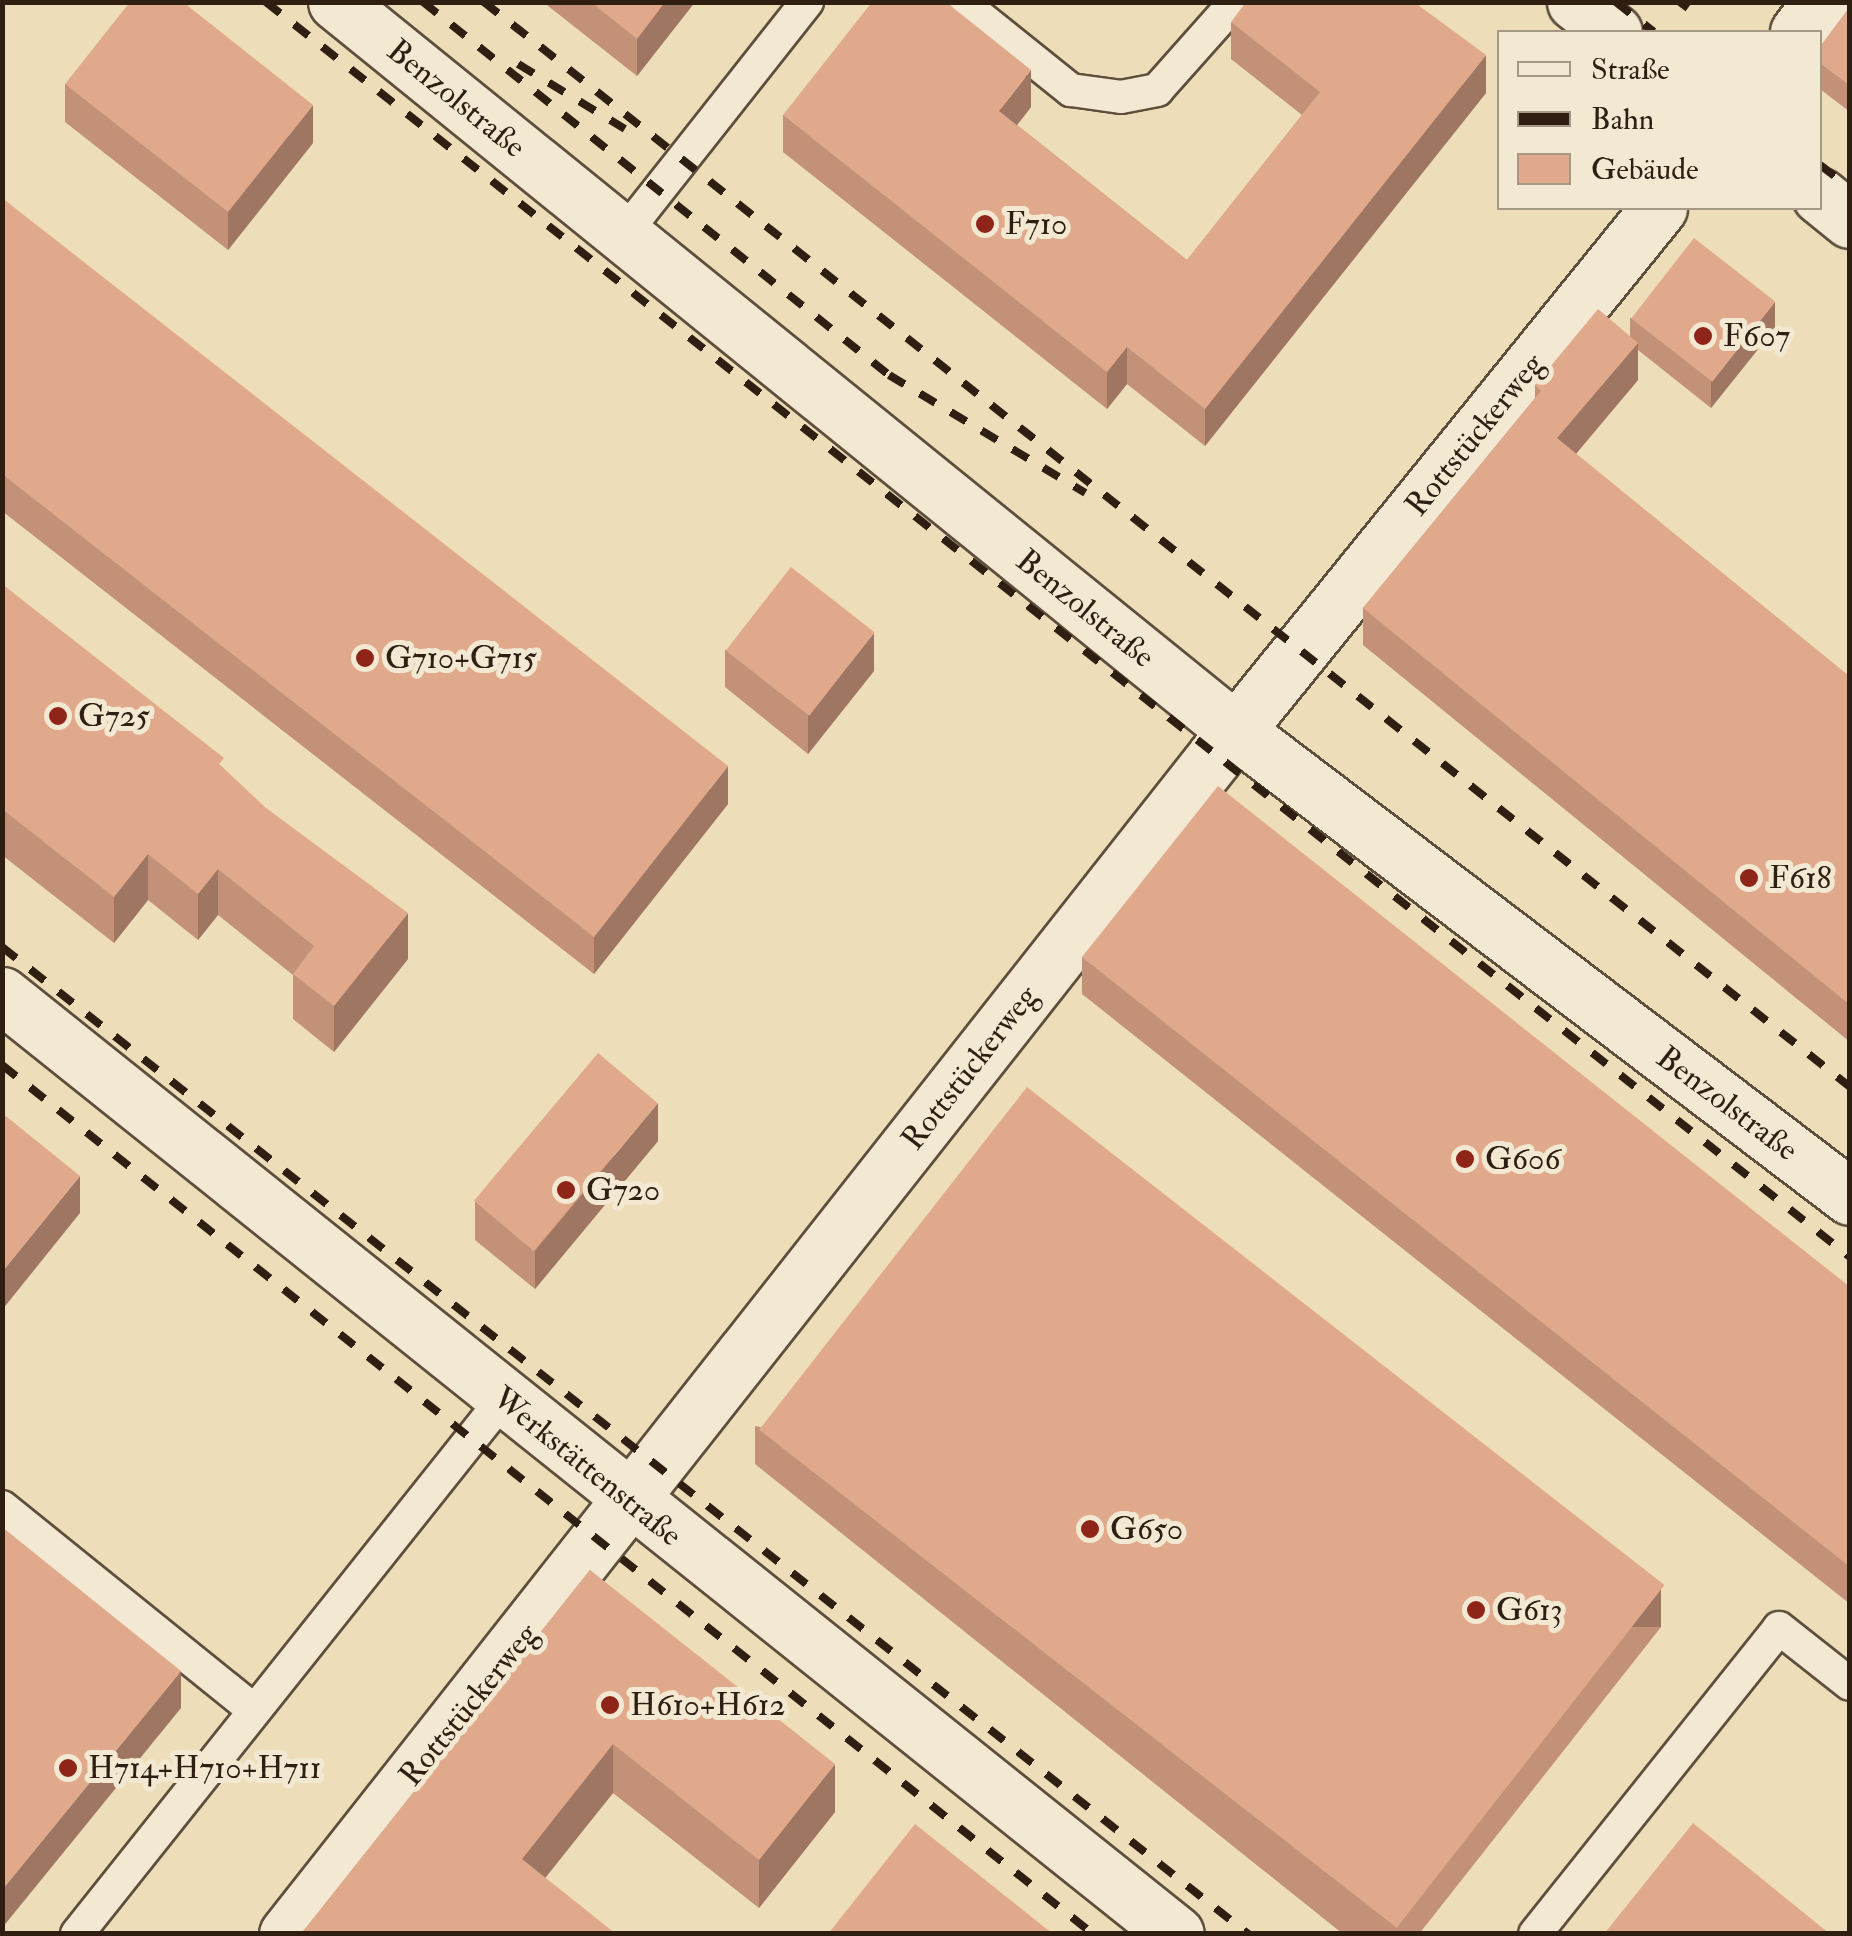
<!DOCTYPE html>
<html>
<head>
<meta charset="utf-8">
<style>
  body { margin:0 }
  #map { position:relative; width:1852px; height:1936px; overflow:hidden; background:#edddb9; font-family:"IM FELL Double Pica",serif }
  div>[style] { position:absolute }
  .roads { filter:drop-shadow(2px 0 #5e4e3c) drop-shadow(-2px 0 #5e4e3c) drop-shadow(0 2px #5e4e3c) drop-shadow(0 -2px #5e4e3c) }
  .lane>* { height:32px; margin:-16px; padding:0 16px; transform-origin:16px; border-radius:16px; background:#f3e9d2 }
  .street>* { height:55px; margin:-27.5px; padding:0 27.5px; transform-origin:27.5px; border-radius:27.5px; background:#f3e9d2 }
  .rail>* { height:8px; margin-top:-4px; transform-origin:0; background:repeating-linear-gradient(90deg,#2f1f12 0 18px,transparent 0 36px) }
  .wall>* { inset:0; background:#c29178 }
  .shaded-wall>* { inset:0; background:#9e7661; transform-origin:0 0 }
  .building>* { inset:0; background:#e1a98b; transform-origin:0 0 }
  .dots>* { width:28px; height:28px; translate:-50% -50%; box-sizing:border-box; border:5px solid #f3e9d2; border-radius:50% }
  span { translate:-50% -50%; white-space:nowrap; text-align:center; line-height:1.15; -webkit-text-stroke:10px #f3e9d2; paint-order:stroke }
  .street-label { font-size:32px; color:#2f1f12 }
  .poi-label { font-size:32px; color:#2f1f12 }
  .left { translate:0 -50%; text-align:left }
  .frame { position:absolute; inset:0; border:5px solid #2f1f12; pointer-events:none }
  .legend { position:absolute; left:1497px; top:30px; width:325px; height:180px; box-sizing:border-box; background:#f3e9d2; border:2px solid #a59885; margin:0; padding:12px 18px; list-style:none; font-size:30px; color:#2f1f12 }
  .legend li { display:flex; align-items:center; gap:20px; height:50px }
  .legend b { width:50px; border:2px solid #a59885 }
</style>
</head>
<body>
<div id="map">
  <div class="roads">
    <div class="lane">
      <i style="left:961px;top:2px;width:141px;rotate:38.7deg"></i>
      <i style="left:1071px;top:90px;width:50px;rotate:8deg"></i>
      <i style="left:1121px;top:97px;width:37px;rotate:-11deg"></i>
      <i style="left:1157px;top:90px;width:118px;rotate:-48.4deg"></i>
      <i style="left:623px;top:235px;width:297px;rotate:-51.7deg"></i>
      <i style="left:2px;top:1507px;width:324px;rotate:38.9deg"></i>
      <i style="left:77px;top:1934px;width:684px;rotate:-51.47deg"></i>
      <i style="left:1535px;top:1934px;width:391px;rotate:-51.4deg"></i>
      <i style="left:1779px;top:1628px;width:90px;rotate:38.3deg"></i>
    </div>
    <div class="street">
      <i style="left:336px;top:2px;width:1157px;rotate:39deg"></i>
      <i style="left:1235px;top:730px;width:772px;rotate:37.21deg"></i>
      <i style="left:1575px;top:2px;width:49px;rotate:37.6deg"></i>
      <i style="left:1798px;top:32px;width:38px;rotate:-53deg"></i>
      <i style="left:1820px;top:196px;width:38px;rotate:39deg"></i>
      <i style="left:2px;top:995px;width:1503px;rotate:38.65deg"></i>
      <i style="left:287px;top:1934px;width:1501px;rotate:-51.76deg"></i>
      <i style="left:1216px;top:755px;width:704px;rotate:-51deg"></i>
    </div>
  </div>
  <div class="rail">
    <i style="left:266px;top:2px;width:2021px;rotate:38.39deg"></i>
    <i style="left:423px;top:2px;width:597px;rotate:38.67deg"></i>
    <i style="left:889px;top:375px;width:229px;rotate:31deg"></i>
    <i style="left:484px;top:2px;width:1744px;rotate:38.46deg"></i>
    <i style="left:1616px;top:2px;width:48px;rotate:38.3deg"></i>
    <i style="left:1680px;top:2px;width:10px;rotate:37deg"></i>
    <i style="left:518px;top:64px;width:125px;rotate:31.3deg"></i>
    <i style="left:1820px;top:165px;width:38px;rotate:37deg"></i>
    <i style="left:2px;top:947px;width:1590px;rotate:38.38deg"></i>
    <i style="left:2px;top:1065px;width:1395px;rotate:38.54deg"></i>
  </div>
  <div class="wall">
    <i style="clip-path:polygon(543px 2px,695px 2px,637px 76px)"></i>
    <i style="clip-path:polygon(1849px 8px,1850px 112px,1820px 89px,1820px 47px)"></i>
    <i style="clip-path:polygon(1231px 22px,1486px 93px,1205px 446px,1127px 384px,1107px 409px,783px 152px,783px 115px,1031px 107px,1017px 125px,1187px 260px,1302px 115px,1231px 59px)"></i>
    <i style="clip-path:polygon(65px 84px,313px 143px,228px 250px,65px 122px)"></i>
    <i style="clip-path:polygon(2px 198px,728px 804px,594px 974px,2px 511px)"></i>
    <i style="clip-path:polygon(1630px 318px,1775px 328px,1711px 408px,1638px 350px,1638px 380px,1576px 454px,1850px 677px,1850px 1042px,1363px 645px,1363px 608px,1535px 398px,1535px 385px,1630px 336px)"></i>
    <i style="clip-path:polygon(2px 584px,224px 769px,408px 959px,334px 1052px,293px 1019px,293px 975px,218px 915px,198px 940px,148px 900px,114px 943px,2px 855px)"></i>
    <i style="clip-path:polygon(725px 650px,874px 671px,808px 754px,725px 687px)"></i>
    <i style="clip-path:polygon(1082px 957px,1850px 1287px,1850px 1604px,1082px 994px)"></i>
    <i style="clip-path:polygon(658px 1141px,535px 1289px,475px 1240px,475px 1202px)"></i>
    <i style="clip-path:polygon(755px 1426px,1661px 1627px,1419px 1934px,1343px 1934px,755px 1464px)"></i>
    <i style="clip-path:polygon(590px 1570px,835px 1812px,759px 1908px,613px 1793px,545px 1877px,301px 1934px)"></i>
  </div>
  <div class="shaded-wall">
    <i style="clip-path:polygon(665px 2px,695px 2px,637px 76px,637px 39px)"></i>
    <i style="clip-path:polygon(1486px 55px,1486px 93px,1205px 446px,1205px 409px)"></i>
    <i style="clip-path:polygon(1031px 70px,1031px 107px,999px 148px,999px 111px)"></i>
    <i style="clip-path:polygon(313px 105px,313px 143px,228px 250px,228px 212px)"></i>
    <i style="clip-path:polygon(1775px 302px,1775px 328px,1711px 408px,1711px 382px)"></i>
    <i style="clip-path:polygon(1638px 343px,1638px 380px,1557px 476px,1557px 438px)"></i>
    <i style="clip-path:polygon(1127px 347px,1127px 384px,1107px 409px,1107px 372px)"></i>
    <i style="clip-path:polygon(874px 633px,874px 671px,808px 754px,808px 716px)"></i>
    <i style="clip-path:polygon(728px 766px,728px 804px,594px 974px,594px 937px)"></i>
    <i style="clip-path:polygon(148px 854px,148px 900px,114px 943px,114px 897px)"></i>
    <i style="clip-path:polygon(218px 869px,218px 915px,198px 940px,198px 894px)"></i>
    <i style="clip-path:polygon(408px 913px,408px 959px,334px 1052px,334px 1006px)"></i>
    <i style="clip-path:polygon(658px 1103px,658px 1141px,535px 1289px,535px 1251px)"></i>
    <i style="clip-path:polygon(80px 1176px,80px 1213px,2px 1310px,2px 1272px)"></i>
    <i style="left:1661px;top:1589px;width:38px;height:439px;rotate:90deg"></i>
    <i style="clip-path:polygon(181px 1671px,181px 1708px,2px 1928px,2px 1890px)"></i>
    <i style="clip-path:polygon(613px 1744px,613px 1793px,522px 1907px,522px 1859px)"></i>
    <i style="clip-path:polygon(835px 1764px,835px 1812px,759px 1908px,759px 1860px)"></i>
  </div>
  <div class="building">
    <i style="clip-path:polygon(130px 2px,183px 2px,313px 105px,228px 212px,65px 84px)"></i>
    <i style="clip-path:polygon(591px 2px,665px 2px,637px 39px)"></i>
    <i style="clip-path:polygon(872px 2px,946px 2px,1031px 70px,999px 111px,1187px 260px,1320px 92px,1231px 22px,1246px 2px,1414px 2px,1486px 55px,1205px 409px,1127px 347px,1107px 372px,783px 115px)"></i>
    <i style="clip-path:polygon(1849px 8px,1850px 8px,1850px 86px,1820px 63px,1820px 47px)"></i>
    <i style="clip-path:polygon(2px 198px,728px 766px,594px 937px,2px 474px)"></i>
    <i style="left:1694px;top:238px;width:103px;height:102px;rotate:38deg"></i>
    <i style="clip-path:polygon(1598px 309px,1638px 343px,1557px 438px,1850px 677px,1850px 1005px,1363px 608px,1541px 391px,1535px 385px)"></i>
    <i style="left:791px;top:567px;width:106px;height:106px;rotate:38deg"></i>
    <i style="clip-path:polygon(2px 584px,224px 758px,219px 764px,266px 808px,408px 913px,334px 1006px,293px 974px,314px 946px,218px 869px,198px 894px,148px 854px,114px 897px,2px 809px)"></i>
    <i style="clip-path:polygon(1218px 786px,1850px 1287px,1850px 1567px,1082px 957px)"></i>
    <i style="left:598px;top:1053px;width:78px;height:193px;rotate:40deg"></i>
    <i style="left:1027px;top:1087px;width:809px;height:435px;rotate:38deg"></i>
    <i style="clip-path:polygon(2px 1113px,80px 1176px,2px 1272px)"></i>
    <i style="clip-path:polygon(2px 1527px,181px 1671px,2px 1890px)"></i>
    <i style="clip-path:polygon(590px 1570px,835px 1764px,759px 1860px,613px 1744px,522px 1859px,616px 1934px,301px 1934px)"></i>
    <i style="clip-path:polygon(1693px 1823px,1830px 1934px,1604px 1934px)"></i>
    <i style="clip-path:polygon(915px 1824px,1053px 1934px,828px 1934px)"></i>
  </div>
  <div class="dots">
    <i style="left:985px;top:224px;background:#8f2418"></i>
    <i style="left:1703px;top:336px;background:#8f2418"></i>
    <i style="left:365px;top:658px;background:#8f2418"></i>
    <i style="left:58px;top:716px;background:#8f2418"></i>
    <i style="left:1749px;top:878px;background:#8f2418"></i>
    <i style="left:1465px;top:1159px;background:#8f2418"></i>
    <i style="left:566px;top:1190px;background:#8f2418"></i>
    <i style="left:1090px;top:1529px;background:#8f2418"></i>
    <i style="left:1476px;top:1610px;background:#8f2418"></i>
    <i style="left:610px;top:1705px;background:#8f2418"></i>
    <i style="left:68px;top:1768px;background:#8f2418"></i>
  </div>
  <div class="street-label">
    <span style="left:456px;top:99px;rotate:39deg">Benzolstraße</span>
    <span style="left:1475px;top:435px;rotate:-51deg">Rottstückerweg</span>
    <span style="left:1085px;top:609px;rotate:39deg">Benzolstraße</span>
    <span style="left:970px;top:1068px;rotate:-52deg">Rottstückerweg</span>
    <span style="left:1727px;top:1104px;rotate:37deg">Benzolstraße</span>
    <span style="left:587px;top:1467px;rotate:39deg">Werkstättenstraße</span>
    <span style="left:469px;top:1705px;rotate:-51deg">Rottstückerweg</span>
  </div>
  <div class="poi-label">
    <span class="left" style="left:1005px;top:224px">F710</span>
    <span class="left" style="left:1723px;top:336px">F607</span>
    <span class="left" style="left:385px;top:658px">G710+G715</span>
    <span class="left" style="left:78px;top:716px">G725</span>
    <span class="left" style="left:1769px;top:878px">F618</span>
    <span class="left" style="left:1485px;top:1159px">G606</span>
    <span class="left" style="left:586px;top:1190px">G720</span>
    <span class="left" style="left:1110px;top:1529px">G650</span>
    <span class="left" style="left:1496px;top:1610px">G613</span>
    <span class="left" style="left:630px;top:1705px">H610+H612</span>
    <span class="left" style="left:88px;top:1768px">H714+H710+H711</span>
  </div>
  <div class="frame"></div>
  <ul class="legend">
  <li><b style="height:12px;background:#f3e9d2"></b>Straße</li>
  <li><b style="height:12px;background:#2f1f12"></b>Bahn</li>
  <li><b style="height:28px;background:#e1a98b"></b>Gebäude</li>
  </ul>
</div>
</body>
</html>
